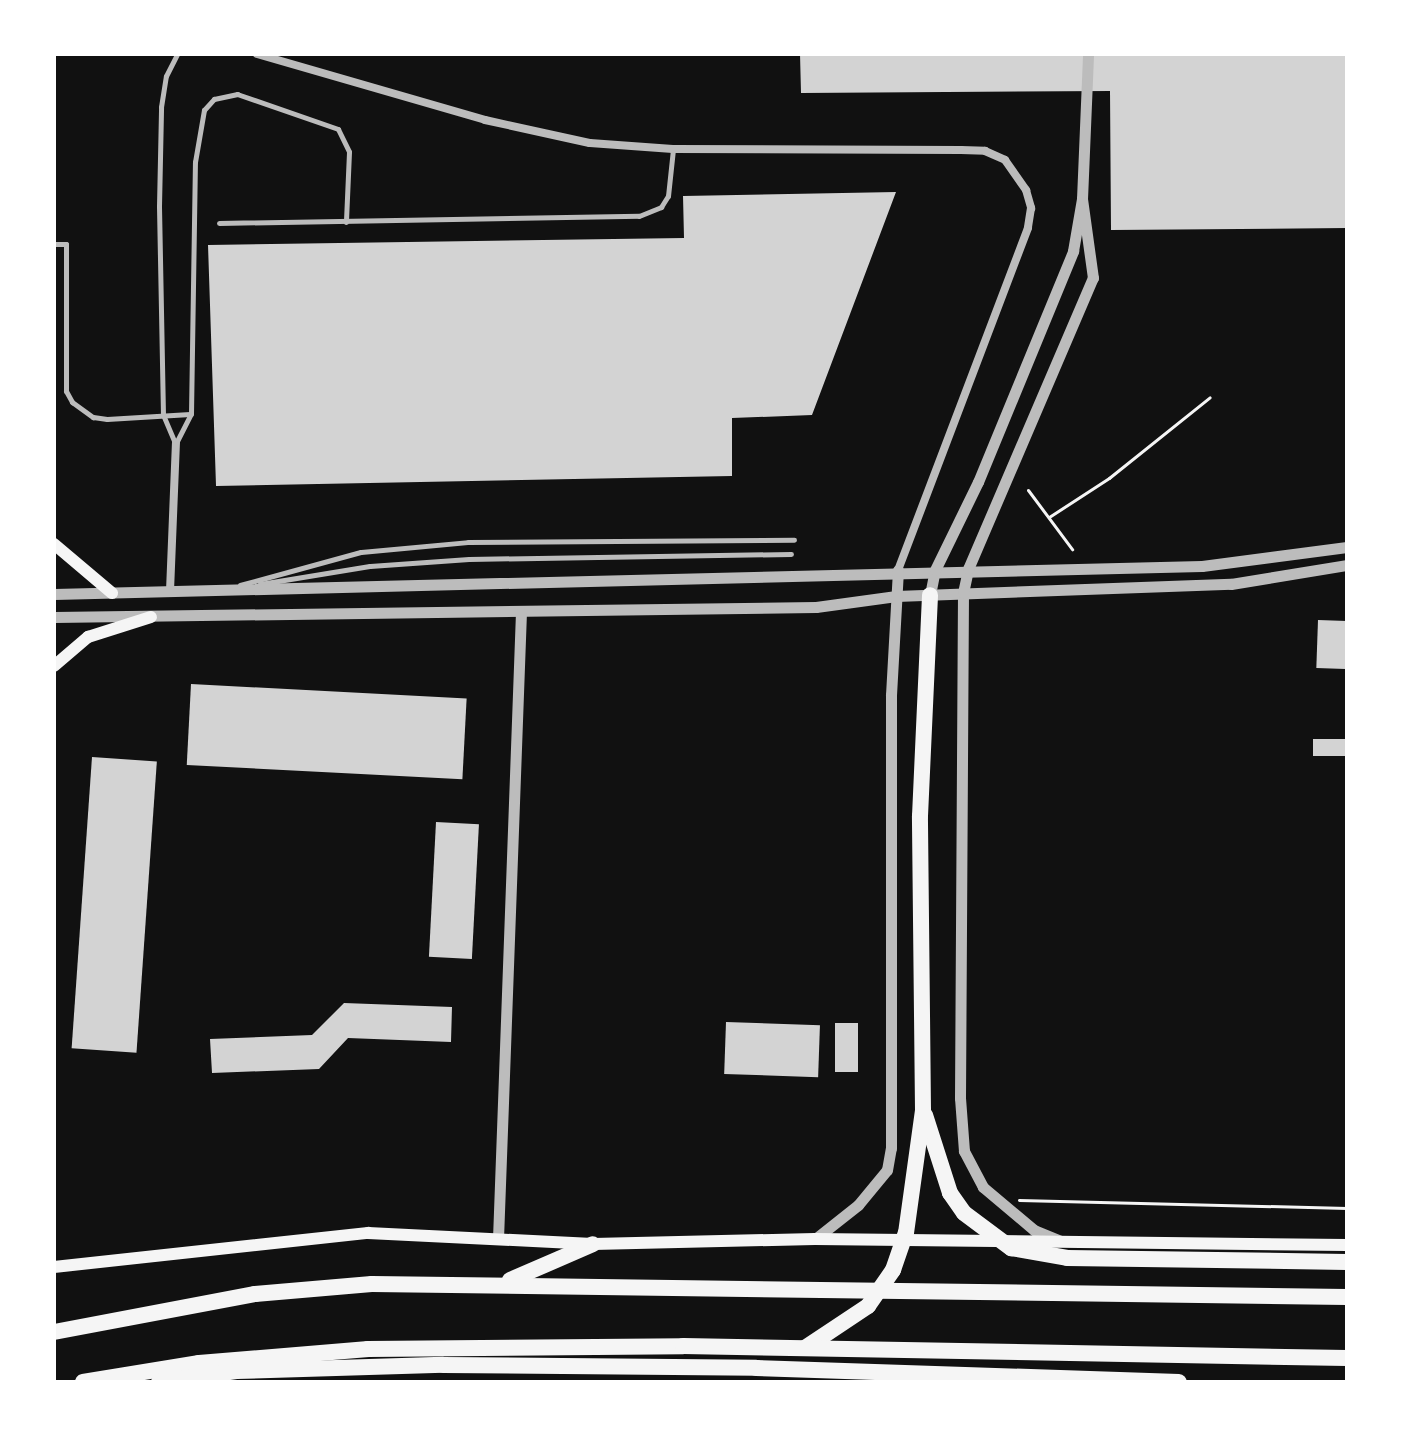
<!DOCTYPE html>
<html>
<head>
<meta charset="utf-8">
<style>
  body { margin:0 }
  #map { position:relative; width:1401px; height:1436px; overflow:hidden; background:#111; font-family:"DM Sans",sans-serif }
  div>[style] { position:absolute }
  .building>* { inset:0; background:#d3d3d3; transform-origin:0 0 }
  .path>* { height:3px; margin:-1.5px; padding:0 1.5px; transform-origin:1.5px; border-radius:1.5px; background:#f5f5f5 }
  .service>* { height:5px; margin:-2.5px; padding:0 2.5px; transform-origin:2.5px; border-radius:2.5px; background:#bcbcbc }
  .minor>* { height:8px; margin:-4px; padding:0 4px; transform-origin:4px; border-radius:4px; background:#bcbcbc }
  .tertiary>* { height:11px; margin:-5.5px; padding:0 5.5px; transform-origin:5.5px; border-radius:5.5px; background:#bcbcbc }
  .secondary>* { height:12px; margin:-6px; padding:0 6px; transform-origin:6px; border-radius:6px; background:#f5f5f5 }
  .trunk>* { height:16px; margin:-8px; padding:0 8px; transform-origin:8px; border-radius:8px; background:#f5f5f5 }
  span { translate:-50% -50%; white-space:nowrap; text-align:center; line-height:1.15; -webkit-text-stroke:6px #fff; paint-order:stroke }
  .frame { position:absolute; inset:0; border:56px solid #fff; pointer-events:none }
</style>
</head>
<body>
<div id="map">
  <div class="building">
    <i style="clip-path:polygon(800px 54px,1347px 54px,1347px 228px,1111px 230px,1110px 91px,801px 93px)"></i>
    <i style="clip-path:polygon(896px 192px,812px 415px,732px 418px,732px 476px,216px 486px,208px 245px,684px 238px,683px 196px)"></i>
    <i style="left:1318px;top:620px;width:29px;height:48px;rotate:2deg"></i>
    <i style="left:191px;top:684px;width:276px;height:81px;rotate:3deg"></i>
    <i style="left:1347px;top:739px;width:17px;height:34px;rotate:90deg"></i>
    <i style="left:92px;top:757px;width:65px;height:292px;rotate:4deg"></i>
    <i style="left:436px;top:822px;width:43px;height:135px;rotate:3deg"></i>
    <i style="clip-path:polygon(344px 1003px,452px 1007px,451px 1042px,348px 1038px,319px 1069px,212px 1073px,210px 1039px,312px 1035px)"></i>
    <i style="left:726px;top:1022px;width:94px;height:52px;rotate:2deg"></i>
    <i style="left:835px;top:1023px;width:23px;height:49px"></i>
  </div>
  <div class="path">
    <i style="left:1028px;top:490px;width:74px;rotate:53.3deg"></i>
    <i style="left:1049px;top:517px;width:72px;rotate:-33deg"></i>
    <i style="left:1109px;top:478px;width:129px;rotate:-38.7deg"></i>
    <i style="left:1019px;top:1200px;width:328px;rotate:1.4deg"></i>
  </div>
  <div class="service">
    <i style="left:219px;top:223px;width:420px;rotate:-1deg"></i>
    <i style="left:639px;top:216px;width:24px;rotate:-22deg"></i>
    <i style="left:661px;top:207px;width:13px;rotate:-58deg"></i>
    <i style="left:668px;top:196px;width:47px;rotate:-83.9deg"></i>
    <i style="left:54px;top:244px;width:12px"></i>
    <i style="left:66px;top:244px;width:147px;rotate:90deg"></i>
    <i style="left:66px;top:391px;width:13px;rotate:61deg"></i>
    <i style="left:72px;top:402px;width:26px;rotate:36deg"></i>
    <i style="left:93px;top:417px;width:14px;rotate:8deg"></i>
    <i style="left:107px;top:419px;width:83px;rotate:-3.4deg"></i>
    <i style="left:175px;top:443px;width:30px;rotate:-113deg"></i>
    <i style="left:163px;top:415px;width:209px;rotate:-91.1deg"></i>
    <i style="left:159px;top:206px;width:99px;rotate:-88.8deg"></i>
    <i style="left:161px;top:107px;width:31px;rotate:-81deg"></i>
    <i style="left:166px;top:76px;width:25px;rotate:-63deg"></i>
    <i style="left:176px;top:443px;width:33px;rotate:-63deg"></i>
    <i style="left:191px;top:414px;width:252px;rotate:-89.1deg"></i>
    <i style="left:195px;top:162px;width:53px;rotate:-80.2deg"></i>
    <i style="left:204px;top:110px;width:15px;rotate:-48deg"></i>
    <i style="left:214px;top:99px;width:24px;rotate:-12deg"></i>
    <i style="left:237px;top:94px;width:107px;rotate:19.1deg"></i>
    <i style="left:338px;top:129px;width:25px;rotate:64deg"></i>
    <i style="left:349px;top:152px;width:70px;rotate:92.5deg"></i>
    <i style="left:260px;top:584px;width:111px;rotate:-9.3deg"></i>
    <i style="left:370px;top:566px;width:99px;rotate:-4deg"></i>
    <i style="left:469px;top:559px;width:322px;rotate:-0.9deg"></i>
    <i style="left:240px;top:585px;width:125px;rotate:-15.3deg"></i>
    <i style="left:361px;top:552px;width:107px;rotate:-5.3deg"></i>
    <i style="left:468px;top:542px;width:326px;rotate:-0.4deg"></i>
  </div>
  <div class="minor">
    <i style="left:257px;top:54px;width:237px;rotate:16.1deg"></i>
    <i style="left:485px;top:120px;width:107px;rotate:12.4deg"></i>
    <i style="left:590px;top:143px;width:83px;rotate:4.1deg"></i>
    <i style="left:673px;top:149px;width:288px;rotate:0.2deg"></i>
    <i style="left:961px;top:150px;width:24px;rotate:2deg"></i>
    <i style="left:985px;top:151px;width:22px;rotate:24deg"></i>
    <i style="left:1005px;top:160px;width:37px;rotate:55deg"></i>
    <i style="left:1026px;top:190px;width:19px;rotate:74deg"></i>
    <i style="left:1031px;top:208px;width:20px;rotate:99deg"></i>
    <i style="left:1028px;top:228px;width:366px;rotate:110.8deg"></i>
    <i style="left:170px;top:591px;width:148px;rotate:-87.7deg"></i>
  </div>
  <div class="tertiary">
    <i style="left:54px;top:594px;width:1148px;rotate:-1.4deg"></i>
    <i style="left:1202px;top:566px;width:146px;rotate:-7.5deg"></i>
    <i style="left:930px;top:595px;width:25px;rotate:-79deg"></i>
    <i style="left:935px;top:570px;width:98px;rotate:-64deg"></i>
    <i style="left:978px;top:482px;width:250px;rotate:-67.6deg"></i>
    <i style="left:1073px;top:251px;width:53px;rotate:-80.2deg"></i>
    <i style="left:1082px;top:199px;width:145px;rotate:-87.6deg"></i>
    <i style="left:54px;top:617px;width:762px;rotate:-0.75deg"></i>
    <i style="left:816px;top:607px;width:81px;rotate:-7.8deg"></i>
    <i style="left:896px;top:596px;width:335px;rotate:-2.1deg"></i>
    <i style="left:1231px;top:584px;width:118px;rotate:-9.3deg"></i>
    <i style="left:498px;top:1239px;width:626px;rotate:-87.9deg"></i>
    <i style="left:815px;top:1239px;width:55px;rotate:-38.3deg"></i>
    <i style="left:858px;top:1205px;width:45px;rotate:-50.4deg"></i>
    <i style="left:887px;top:1170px;width:22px;rotate:-80deg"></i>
    <i style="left:891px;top:1148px;width:453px;rotate:-90deg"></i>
    <i style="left:891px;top:695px;width:125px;rotate:-86.8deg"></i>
    <i style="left:1061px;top:1241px;width:29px;rotate:-158deg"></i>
    <i style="left:1034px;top:1230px;width:67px;rotate:-139.9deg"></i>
    <i style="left:983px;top:1187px;width:41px;rotate:-117.8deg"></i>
    <i style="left:964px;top:1151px;width:53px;rotate:-94.3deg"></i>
    <i style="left:960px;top:1098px;width:505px;rotate:-89.66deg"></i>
    <i style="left:963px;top:593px;width:25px;rotate:-78deg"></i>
    <i style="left:968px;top:569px;width:317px;rotate:-66.8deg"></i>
    <i style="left:1093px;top:278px;width:80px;rotate:-97.9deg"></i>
  </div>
  <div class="secondary">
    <i style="left:54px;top:544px;width:76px;rotate:40.2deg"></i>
    <i style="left:54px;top:666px;width:45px;rotate:-40.5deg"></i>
    <i style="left:88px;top:637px;width:66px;rotate:-17.6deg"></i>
    <i style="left:54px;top:1267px;width:316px;rotate:-6.2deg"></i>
    <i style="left:368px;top:1233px;width:225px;rotate:2.8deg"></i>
    <i style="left:593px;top:1244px;width:222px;rotate:-1.3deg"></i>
    <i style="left:815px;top:1239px;width:532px;rotate:0.65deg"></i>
  </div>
  <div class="trunk">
    <i style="left:925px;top:1115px;width:82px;rotate:72.2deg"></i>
    <i style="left:950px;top:1193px;width:24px;rotate:55deg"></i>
    <i style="left:964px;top:1213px;width:59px;rotate:36.7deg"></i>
    <i style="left:1011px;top:1248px;width:57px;rotate:10.1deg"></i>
    <i style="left:1067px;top:1258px;width:280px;rotate:0.8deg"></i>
    <i style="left:510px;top:1280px;width:90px;rotate:-23.4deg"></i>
    <i style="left:54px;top:1332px;width:205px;rotate:-10.7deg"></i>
    <i style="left:255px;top:1294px;width:117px;rotate:-4.9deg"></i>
    <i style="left:372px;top:1284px;width:975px;rotate:0.76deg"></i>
    <i style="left:805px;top:1348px;width:76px;rotate:-33.7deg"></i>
    <i style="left:868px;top:1306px;width:44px;rotate:-55.2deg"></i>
    <i style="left:893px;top:1270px;width:39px;rotate:-71deg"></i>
    <i style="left:906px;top:1233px;width:124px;rotate:-82.1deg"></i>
    <i style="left:923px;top:1110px;width:294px;rotate:-90.6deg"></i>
    <i style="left:920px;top:816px;width:221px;rotate:-87.4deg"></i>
    <i style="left:83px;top:1382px;width:118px;rotate:-9.3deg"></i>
    <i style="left:199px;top:1363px;width:170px;rotate:-4.7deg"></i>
    <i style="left:368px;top:1349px;width:315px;rotate:-0.5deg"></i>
    <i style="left:683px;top:1346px;width:664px;rotate:1.04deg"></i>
    <i style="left:159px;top:1382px;width:78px;rotate:-8.1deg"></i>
    <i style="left:236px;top:1371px;width:207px;rotate:-1.7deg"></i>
    <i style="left:443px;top:1365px;width:313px;rotate:0.5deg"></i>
    <i style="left:756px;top:1368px;width:423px;rotate:1.9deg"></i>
  </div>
  <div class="frame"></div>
</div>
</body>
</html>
